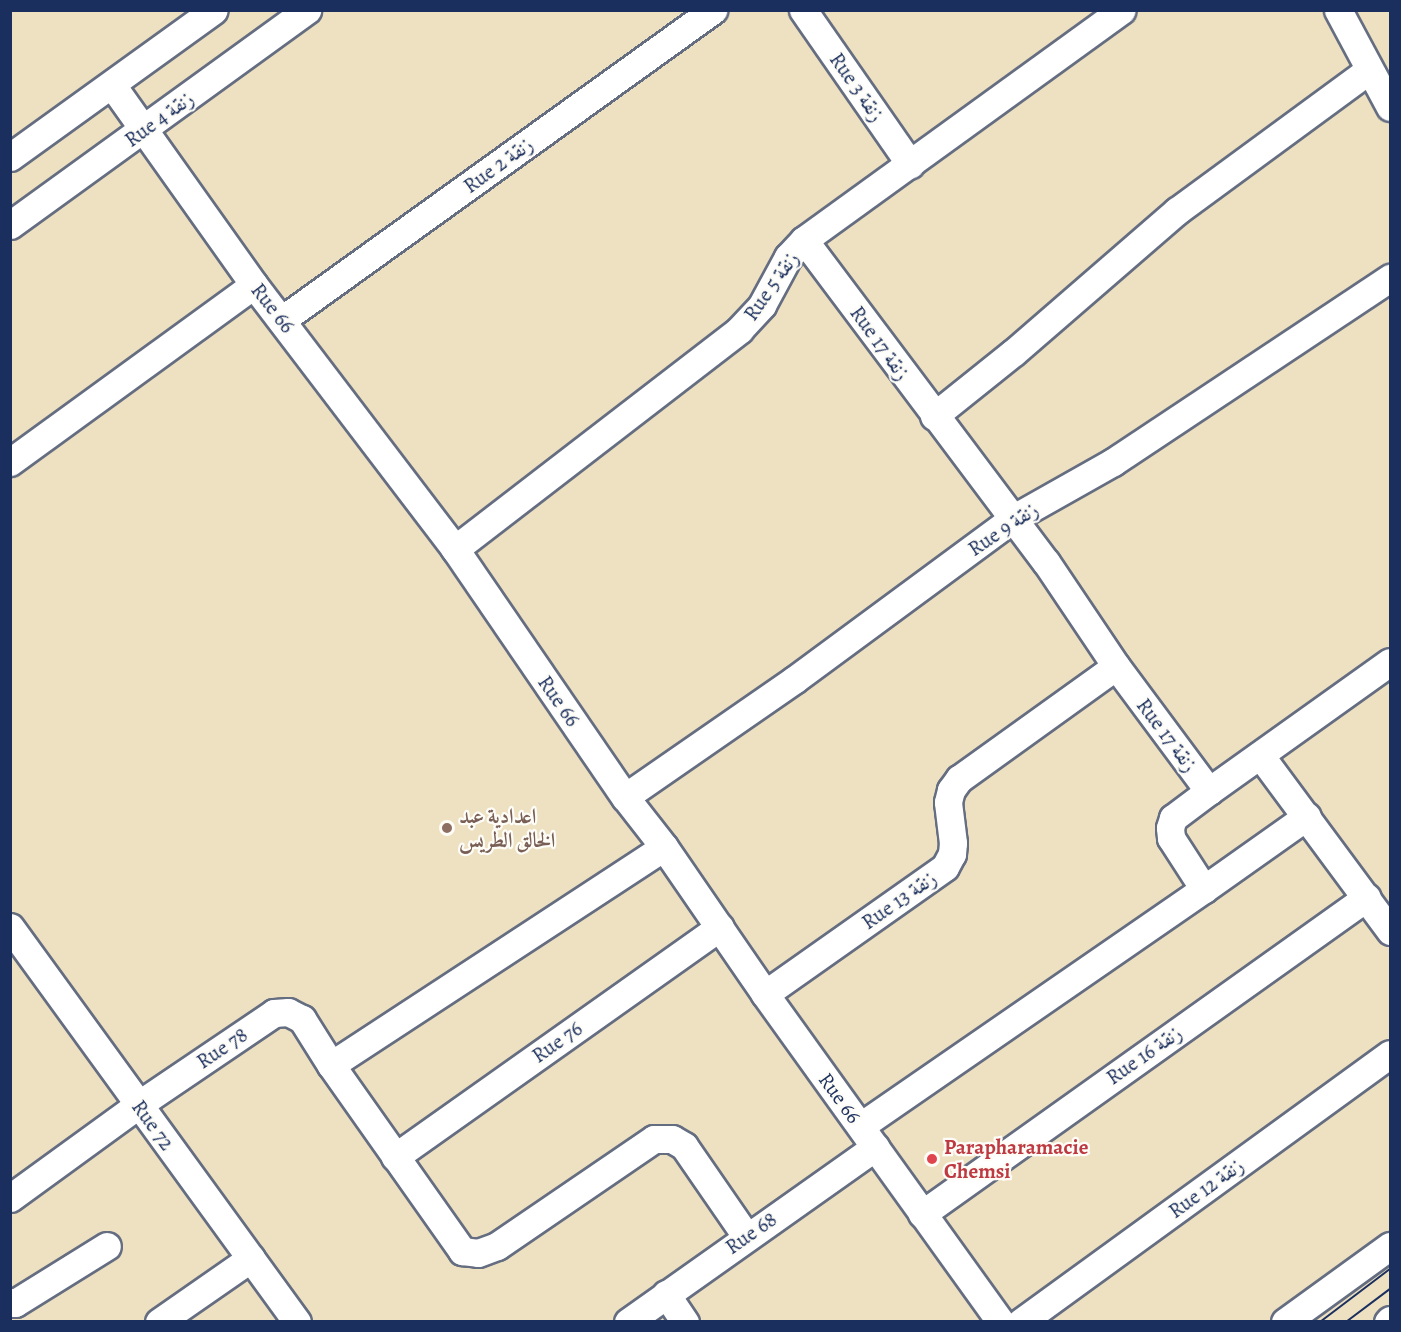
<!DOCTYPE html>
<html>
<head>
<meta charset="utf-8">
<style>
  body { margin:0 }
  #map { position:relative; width:1401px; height:1332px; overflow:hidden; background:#eee1c2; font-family:Alegreya,Amiri,serif }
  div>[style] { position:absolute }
  .roads { filter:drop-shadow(2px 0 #656d81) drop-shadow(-2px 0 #656d81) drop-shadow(0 2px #656d81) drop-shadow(0 -2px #656d81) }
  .minor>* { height:27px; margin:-13.5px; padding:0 13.5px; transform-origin:13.5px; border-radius:13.5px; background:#fff }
  .tram>* { height:1.5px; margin:-0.75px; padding:0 0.75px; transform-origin:0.75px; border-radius:0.75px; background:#1b2f5e }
  .dots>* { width:16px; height:16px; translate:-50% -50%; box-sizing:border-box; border:3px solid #fdfcf7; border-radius:50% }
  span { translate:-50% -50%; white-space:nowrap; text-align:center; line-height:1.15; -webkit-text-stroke:4.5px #fdfcf7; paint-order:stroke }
  .street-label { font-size:21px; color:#1b2f5e }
  .education-label { font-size:21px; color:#785e54; font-weight:700 }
  .left { translate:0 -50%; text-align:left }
  .health-label { font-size:21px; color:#be3a42; font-weight:700 }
  .frame { position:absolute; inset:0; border:12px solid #1b2f5e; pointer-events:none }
</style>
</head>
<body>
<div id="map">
  <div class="roads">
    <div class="minor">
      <i style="left:803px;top:10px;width:188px;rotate:55.2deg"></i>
      <i style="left:1338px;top:10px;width:110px;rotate:61.8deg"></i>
      <i style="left:112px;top:85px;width:245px;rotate:54.6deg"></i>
      <i style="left:254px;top:285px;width:332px;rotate:52.7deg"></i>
      <i style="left:455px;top:549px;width:301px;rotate:55.6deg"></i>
      <i style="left:625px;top:797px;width:63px;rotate:52deg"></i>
      <i style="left:664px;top:847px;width:178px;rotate:55.5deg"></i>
      <i style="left:765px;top:994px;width:404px;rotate:54.3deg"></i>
      <i style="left:10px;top:157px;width:251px;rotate:-35.8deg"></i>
      <i style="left:10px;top:225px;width:367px;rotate:-35.9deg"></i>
      <i style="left:804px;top:240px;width:403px;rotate:53.1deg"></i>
      <i style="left:1046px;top:562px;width:125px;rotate:56.1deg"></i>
      <i style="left:1116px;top:666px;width:156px;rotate:53.4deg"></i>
      <i style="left:1209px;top:791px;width:45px;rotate:143.1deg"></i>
      <i style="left:1173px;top:818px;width:10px;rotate:107deg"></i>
      <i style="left:1170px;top:828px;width:10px;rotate:84deg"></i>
      <i style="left:1171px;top:838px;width:61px;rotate:57.1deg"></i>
      <i style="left:1204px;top:889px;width:417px;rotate:145.4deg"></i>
      <i style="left:283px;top:319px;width:530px;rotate:-35.7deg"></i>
      <i style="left:934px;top:416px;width:102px;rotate:-38.7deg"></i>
      <i style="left:1014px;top:352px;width:216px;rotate:-40.9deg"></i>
      <i style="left:1177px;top:211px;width:238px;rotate:-36.3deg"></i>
      <i style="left:10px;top:462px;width:301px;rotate:-36deg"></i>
      <i style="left:455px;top:549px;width:359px;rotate:-37.6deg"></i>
      <i style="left:739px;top:330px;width:34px;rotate:-47deg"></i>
      <i style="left:762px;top:305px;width:55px;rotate:-61.6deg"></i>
      <i style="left:788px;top:257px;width:23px;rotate:-47deg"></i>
      <i style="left:804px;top:240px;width:392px;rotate:-35.9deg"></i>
      <i style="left:1260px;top:755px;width:219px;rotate:53.5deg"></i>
      <i style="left:1209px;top:791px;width:222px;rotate:-35.5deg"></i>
      <i style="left:625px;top:797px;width:206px;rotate:-34.7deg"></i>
      <i style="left:794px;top:680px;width:271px;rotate:-36.4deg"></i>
      <i style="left:1012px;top:519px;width:116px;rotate:-29.4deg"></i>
      <i style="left:1113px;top:462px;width:333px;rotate:-33.6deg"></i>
      <i style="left:1204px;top:889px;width:126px;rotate:-35.3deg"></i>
      <i style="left:10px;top:927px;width:488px;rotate:54deg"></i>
      <i style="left:765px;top:994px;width:220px;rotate:-35.2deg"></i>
      <i style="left:945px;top:867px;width:15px;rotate:-62deg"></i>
      <i style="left:952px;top:854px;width:11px;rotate:-85deg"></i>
      <i style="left:953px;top:843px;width:41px;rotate:-97deg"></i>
      <i style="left:948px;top:802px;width:12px;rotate:-76deg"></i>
      <i style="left:951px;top:790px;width:14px;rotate:-54deg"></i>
      <i style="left:959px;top:779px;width:193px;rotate:-35.7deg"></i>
      <i style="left:331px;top:1065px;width:398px;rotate:-33.2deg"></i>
      <i style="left:395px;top:1157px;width:398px;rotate:-35.3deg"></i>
      <i style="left:10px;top:1198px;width:158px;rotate:-36deg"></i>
      <i style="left:138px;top:1105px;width:164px;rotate:-34.1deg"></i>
      <i style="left:274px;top:1013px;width:14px;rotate:-4deg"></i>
      <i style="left:288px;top:1012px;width:16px;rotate:27deg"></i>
      <i style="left:302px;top:1019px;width:54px;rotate:57.8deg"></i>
      <i style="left:331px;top:1065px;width:228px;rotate:54.8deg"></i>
      <i style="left:462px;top:1251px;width:16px;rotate:7deg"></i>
      <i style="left:478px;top:1253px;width:20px;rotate:-20deg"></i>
      <i style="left:497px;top:1246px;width:190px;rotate:-34.3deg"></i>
      <i style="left:654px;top:1139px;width:18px"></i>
      <i style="left:672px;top:1139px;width:14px;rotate:30deg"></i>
      <i style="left:684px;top:1146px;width:109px;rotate:55.4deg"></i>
      <i style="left:922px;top:1214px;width:546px;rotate:-35.46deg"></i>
      <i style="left:666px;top:1294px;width:34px;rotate:56deg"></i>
      <i style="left:10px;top:1302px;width:5px;rotate:11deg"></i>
      <i style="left:15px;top:1303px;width:108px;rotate:-31.8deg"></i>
      <i style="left:159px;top:1322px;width:112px;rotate:-34.8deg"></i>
      <i style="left:628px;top:1322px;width:303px;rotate:-35.3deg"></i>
      <i style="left:1021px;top:1322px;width:456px;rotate:-36deg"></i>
      <i style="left:1285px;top:1322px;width:130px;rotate:-35.9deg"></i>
      <i style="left:1388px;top:1322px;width:3px;rotate:-45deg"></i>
    </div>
  </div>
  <div class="tram">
    <i style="left:1320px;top:1322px;width:88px;rotate:-37.1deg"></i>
    <i style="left:1346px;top:1322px;width:55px;rotate:-36.9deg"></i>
  </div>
  <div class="dots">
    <i style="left:447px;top:828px;background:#8d6e63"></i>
    <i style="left:932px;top:1159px;background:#e0444e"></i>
  </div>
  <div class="street-label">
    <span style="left:857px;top:87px;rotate:55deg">Rue 3 زنقة</span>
    <span style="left:159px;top:119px;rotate:-36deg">Rue 4 زنقة</span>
    <span style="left:498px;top:165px;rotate:-36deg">Rue 2 زنقة</span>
    <span style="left:771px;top:286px;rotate:-55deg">Rue 5 زنقة</span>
    <span style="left:273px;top:308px;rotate:52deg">Rue 66</span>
    <span style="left:880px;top:343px;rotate:54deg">Rue 17 زنقة</span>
    <span style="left:1003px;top:529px;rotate:-34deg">Rue 9 زنقة</span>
    <span style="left:559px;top:701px;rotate:55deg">Rue 66</span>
    <span style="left:1167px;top:735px;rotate:53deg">Rue 17 زنقة</span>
    <span style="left:899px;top:900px;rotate:-35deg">Rue 13 زنقة</span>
    <span style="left:557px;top:1042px;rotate:-35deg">Rue 76</span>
    <span style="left:222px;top:1048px;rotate:-34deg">Rue 78</span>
    <span style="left:1144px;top:1055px;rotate:-35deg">Rue 16 زنقة</span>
    <span style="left:840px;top:1098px;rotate:54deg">Rue 66</span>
    <span style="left:153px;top:1125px;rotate:54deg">Rue 72</span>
    <span style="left:1206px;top:1188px;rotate:-36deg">Rue 12 زنقة</span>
    <span style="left:751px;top:1233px;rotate:-35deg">Rue 68</span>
  </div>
  <div class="education-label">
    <span class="left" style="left:459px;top:828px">اعدادية عبد<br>الخالق الطريس</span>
  </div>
  <div class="health-label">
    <span class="left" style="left:944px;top:1159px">Parapharamacie<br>Chemsi</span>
  </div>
  <div class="frame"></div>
</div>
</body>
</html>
